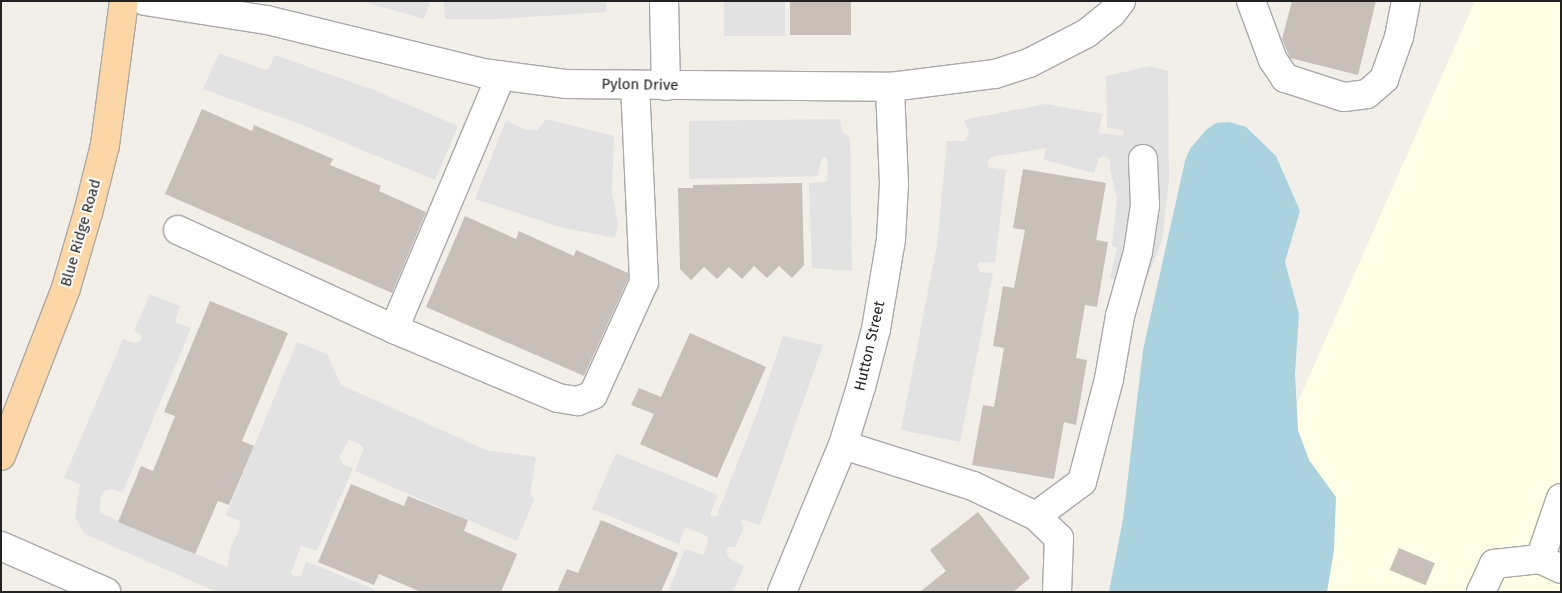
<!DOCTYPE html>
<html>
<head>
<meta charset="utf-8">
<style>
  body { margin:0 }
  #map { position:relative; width:1562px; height:593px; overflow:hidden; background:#f2efe9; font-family:"Fira Sans",sans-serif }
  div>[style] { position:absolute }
  .education>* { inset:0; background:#ffffe5 }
  .parking>* { inset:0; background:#e2e2e2; transform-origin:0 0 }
  .water>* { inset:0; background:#aad3df }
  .building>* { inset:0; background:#c7bfb8; transform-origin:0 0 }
  .roads { filter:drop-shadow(1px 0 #a9a9a9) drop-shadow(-1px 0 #a9a9a9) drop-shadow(0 1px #a9a9a9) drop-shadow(0 -1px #a9a9a9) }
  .minor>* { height:28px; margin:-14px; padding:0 14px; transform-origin:14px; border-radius:14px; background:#fff }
  .major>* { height:28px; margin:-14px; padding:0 14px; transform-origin:14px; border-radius:14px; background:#fcd6a4 }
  span { translate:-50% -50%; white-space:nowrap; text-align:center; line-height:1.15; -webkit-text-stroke:4px #fff; paint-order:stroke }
  .street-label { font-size:15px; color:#222 }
  .frame { position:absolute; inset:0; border:2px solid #222; pointer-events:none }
</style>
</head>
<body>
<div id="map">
  <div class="education">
    <i style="clip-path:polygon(1475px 1px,1561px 1px,1561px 592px,1214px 592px)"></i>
  </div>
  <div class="parking">
    <i style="clip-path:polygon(361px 1px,430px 1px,424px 19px)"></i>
    <i style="clip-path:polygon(444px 1px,606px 1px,606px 12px,498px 19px,445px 19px)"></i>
    <i style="left:724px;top:1px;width:61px;height:35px"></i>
    <i style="clip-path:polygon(219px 53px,265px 70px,269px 68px,275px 55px,374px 90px,458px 126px,435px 180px,297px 123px,203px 89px)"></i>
    <i style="clip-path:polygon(1150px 66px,1168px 71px,1169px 180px,1162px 241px,1142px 290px,1110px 278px,1117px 248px,1112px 246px,1117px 198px,1110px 169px,1110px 160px,1104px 156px,1099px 158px,1094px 173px,1044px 160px,1046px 148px,992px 157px,988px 160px,988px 167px,1006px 170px,995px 263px,979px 262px,977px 265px,980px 272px,993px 273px,960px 442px,901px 430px,937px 245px,947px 141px,965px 141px,969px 132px,964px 120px,1045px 104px,1102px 114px,1099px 133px,1124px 136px,1123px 130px,1107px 128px,1106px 76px)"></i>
    <i style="clip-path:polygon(546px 119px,614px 136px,612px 193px,618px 223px,615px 238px,560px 227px,475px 199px,506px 120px,525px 130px,538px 130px)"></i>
    <i style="clip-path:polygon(840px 119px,842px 131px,850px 138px,852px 271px,812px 268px,809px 183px,825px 182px,828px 179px,827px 157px,822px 157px,818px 176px,689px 179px,689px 121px)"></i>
    <i style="clip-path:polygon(150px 294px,180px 306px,175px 322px,191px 328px,123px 492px,111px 489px,104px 491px,100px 499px,100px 513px,227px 567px,231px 546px,239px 531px,240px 521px,226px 515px,297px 342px,327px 354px,341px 385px,486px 450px,536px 457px,530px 493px,534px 499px,517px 541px,355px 471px,364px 448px,360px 444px,349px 440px,339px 457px,343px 464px,353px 468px,317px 551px,301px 546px,291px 573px,295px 577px,301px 576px,306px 561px,380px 592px,217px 592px,85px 534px,75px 518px,80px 484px,64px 478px,123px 339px,133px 343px,140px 342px,141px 338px,141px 335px,134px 331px)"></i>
    <i style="clip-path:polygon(783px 336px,823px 345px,760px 525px,742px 519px,741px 522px,744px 527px,735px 547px,729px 547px,726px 551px,729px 558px,744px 566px,733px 592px,668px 592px,685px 549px,704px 555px,708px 542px,707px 536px,685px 527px,679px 544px,592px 509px,616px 453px,718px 495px,710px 514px,711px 517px,717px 515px,757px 413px)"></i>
  </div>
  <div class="water">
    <i style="clip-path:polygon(1229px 122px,1246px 127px,1276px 156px,1300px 211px,1285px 262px,1299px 314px,1295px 374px,1298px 430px,1309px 460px,1336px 497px,1334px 550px,1327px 592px,1109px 592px,1123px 519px,1143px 350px,1185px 161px,1190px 149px,1207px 129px,1216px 123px)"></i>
  </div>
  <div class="building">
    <i style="left:790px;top:1px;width:61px;height:34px"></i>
    <i style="clip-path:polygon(1292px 1px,1376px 1px,1358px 75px,1290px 58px,1282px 39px)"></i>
    <i style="clip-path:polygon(202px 109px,252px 131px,254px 125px,333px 159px,330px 165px,381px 186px,379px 191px,426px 212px,392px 293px,165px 194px)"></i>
    <i style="clip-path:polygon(1023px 169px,1106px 183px,1096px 240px,1108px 242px,1097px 307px,1085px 305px,1076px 358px,1087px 360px,1076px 425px,1064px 422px,1054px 479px,972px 465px,983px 405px,994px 407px,1004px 348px,993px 346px,1003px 286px,1014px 288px,1025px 230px,1013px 228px)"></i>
    <i style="clip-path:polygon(802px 183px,804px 265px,792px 278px,779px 266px,767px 278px,754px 266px,742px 279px,729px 267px,717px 279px,704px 267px,691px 280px,680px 269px,678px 188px,693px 188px,693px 185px)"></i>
    <i style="clip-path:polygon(465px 216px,516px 239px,519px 231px,574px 256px,576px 250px,628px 273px,628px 279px,584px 376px,426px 307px)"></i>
    <i style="clip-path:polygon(210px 301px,288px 333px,242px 441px,254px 446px,229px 505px,218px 501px,195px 554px,118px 522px,141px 466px,153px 471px,175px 416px,164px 412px)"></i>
    <i style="clip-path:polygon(690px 333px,766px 367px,717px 478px,640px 444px,654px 414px,631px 405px,639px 388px,661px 397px)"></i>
    <i style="clip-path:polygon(351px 484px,404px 506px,408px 496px,468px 520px,464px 531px,517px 554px,501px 592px,421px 592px,379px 574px,374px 585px,318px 562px)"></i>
    <i style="clip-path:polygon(978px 512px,1030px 578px,1013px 592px,920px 592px,946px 571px,930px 550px)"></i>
    <i style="clip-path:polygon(601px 520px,678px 553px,661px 592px,557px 592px,567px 569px,578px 573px)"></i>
    <i style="left:1399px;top:548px;width:39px;height:24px;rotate:23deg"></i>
  </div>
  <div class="roads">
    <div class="minor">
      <i style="left:145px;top:1px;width:123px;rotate:8.9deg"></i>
      <i style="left:267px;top:20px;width:221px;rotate:13.8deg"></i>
      <i style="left:482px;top:73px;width:84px;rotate:7.5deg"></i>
      <i style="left:565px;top:84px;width:325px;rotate:0.5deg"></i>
      <i style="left:890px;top:87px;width:106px;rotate:-7.1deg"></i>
      <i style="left:995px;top:74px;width:36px;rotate:-18deg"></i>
      <i style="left:1029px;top:63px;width:65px;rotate:-27.3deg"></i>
      <i style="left:1087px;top:33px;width:32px;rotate:-39deg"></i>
      <i style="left:1112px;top:13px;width:15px;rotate:-53deg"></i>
      <i style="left:664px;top:1px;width:85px;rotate:88.7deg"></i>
      <i style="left:1251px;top:1px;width:63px;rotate:69.6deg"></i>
      <i style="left:1273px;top:60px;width:22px;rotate:56deg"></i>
      <i style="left:1285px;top:78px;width:62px;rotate:17.9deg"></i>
      <i style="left:1344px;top:97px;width:23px;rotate:-7deg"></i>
      <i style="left:1367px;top:94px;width:23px;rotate:-41deg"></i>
      <i style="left:1384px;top:79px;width:45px;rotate:-70.3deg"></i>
      <i style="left:1399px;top:37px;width:37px;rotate:-79deg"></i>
      <i style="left:178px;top:230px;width:238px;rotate:24.6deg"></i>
      <i style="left:394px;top:329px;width:178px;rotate:22.8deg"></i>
      <i style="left:558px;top:398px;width:20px;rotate:9deg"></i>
      <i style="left:578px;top:401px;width:16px;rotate:-22deg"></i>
      <i style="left:593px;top:395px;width:124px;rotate:-65.7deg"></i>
      <i style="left:644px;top:282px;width:197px;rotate:-92.6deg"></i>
      <i style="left:394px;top:329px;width:275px;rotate:-67.1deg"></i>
      <i style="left:843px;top:445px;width:136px;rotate:17.5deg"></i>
      <i style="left:973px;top:486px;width:70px;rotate:25.5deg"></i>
      <i style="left:1036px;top:516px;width:32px;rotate:44deg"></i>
      <i style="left:1059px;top:538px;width:54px;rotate:92.1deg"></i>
      <i style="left:1561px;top:498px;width:65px;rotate:109deg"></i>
      <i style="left:1540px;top:559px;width:23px;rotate:25deg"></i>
      <i style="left:1036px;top:516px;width:57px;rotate:-36.5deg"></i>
      <i style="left:1082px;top:482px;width:106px;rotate:-75.3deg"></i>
      <i style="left:1109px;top:379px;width:64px;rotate:-80.1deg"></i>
      <i style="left:1120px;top:316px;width:66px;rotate:-74.3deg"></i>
      <i style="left:1138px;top:252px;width:48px;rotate:-81.5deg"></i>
      <i style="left:1145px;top:205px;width:46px;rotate:-92.5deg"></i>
      <i style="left:1px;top:546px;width:115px;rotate:23.7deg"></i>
      <i style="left:782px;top:592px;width:159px;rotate:-67.5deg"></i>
      <i style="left:843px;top:445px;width:61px;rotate:-72.8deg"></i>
      <i style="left:861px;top:387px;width:60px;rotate:-75.5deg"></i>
      <i style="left:876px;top:329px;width:91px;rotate:-80.5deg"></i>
      <i style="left:891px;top:239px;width:55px;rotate:-86.9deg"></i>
      <i style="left:894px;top:184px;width:97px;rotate:-92.4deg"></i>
      <i style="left:1481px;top:592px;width:31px;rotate:-65deg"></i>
      <i style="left:1494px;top:564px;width:46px;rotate:-6.2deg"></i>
    </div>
    <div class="major">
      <i style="left:1px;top:456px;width:180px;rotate:-68.8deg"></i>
      <i style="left:66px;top:288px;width:78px;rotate:-73.7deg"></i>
      <i style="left:88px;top:213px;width:70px;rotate:-76deg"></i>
      <i style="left:105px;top:145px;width:145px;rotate:-82.5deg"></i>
    </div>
  </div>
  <div class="street-label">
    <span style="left:640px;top:85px;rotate:1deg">Pylon Drive</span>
    <span style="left:81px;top:233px;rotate:-74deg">Blue Ridge Road</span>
    <span style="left:870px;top:346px;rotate:-77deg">Hutton Street</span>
  </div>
  <div class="frame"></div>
</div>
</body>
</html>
